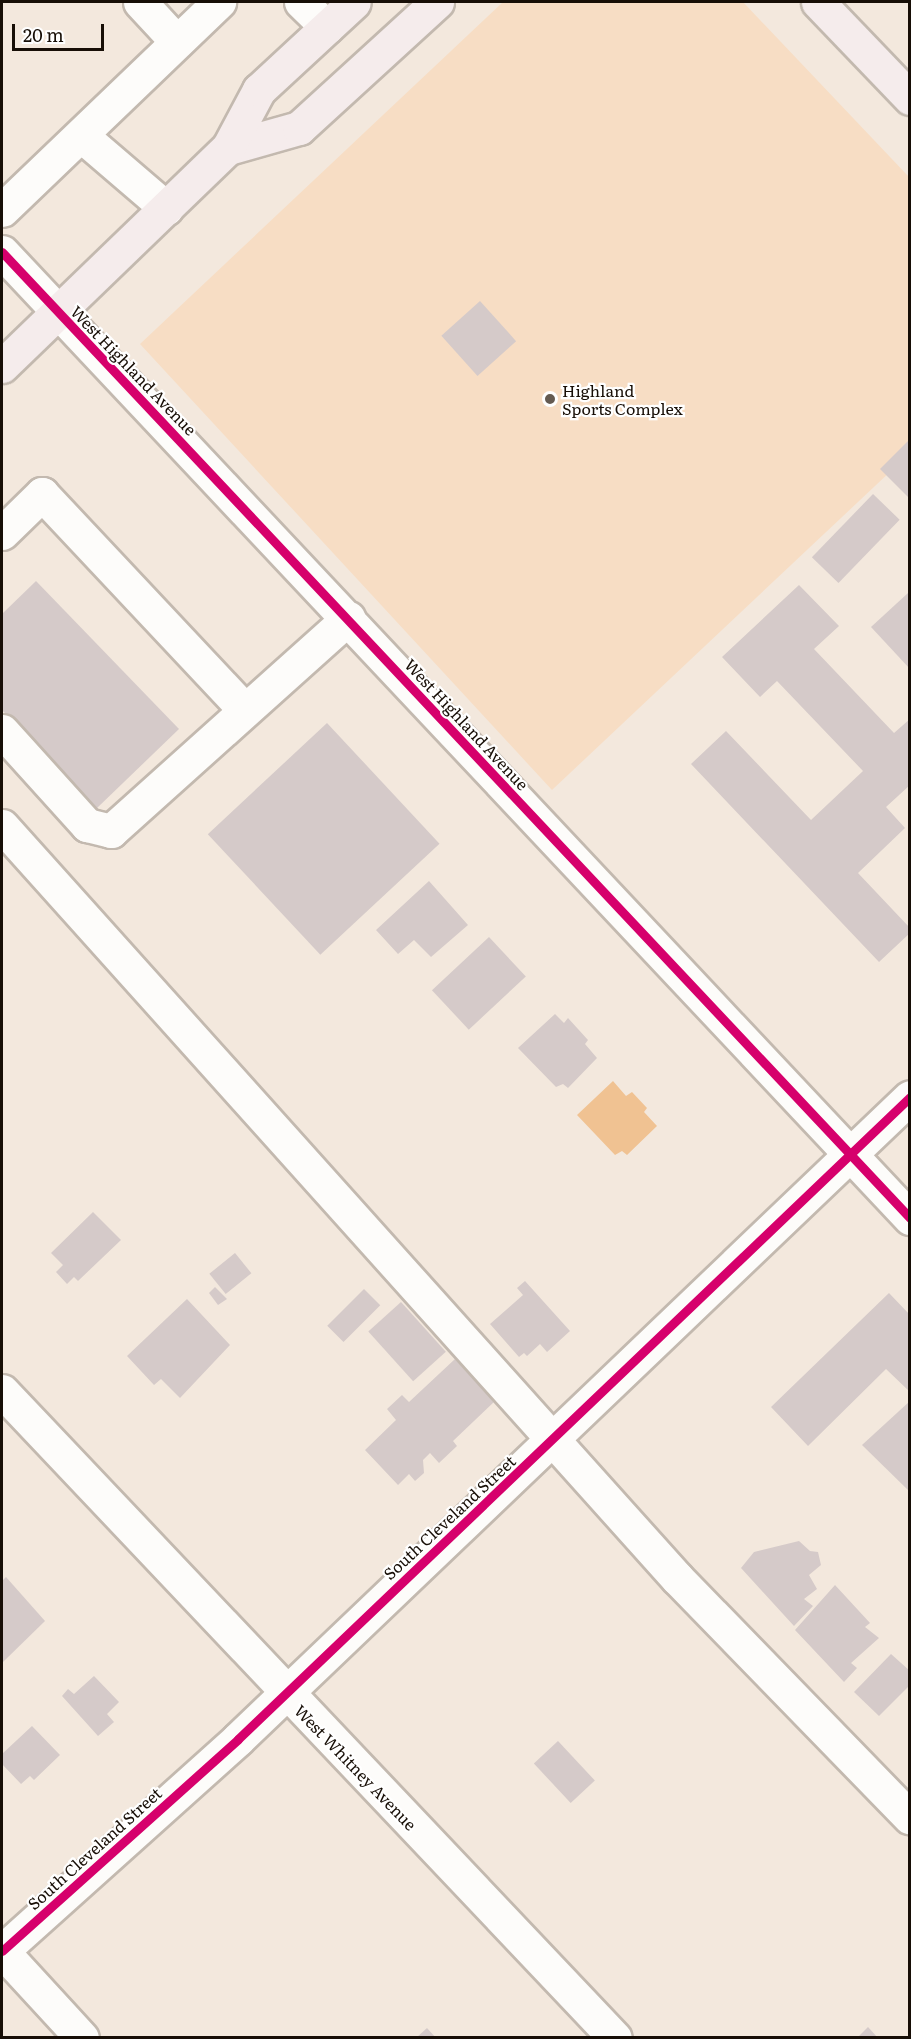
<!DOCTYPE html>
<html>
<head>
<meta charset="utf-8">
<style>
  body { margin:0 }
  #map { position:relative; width:911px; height:2039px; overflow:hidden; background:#f3e8dd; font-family:Literata,serif }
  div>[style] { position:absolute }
  .green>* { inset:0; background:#f7ddc4 }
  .forest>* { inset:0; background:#f0c292 }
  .building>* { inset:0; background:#d5cac9; transform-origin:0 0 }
  .roads { filter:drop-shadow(2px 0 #c3b9af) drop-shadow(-2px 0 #c3b9af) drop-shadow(0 2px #c3b9af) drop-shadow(0 -2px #c3b9af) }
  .minor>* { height:33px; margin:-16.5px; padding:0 16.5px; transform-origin:16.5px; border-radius:16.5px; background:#fdfcfa }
  .major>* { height:33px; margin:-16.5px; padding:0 16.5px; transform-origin:16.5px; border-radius:16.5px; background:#f5ecec }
  .cycleway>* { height:9px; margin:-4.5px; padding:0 4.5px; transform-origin:4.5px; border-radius:4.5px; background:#d6006c }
  .dots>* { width:16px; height:16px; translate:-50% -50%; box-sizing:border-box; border:3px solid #fff; border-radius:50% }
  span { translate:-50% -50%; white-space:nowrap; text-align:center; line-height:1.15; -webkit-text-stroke:4.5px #fff; paint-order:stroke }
  .street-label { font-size:16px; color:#170e06 }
  .poi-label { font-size:16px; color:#170e06 }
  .left { translate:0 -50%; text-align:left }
  .frame { position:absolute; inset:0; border:3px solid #170e06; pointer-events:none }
  .scale { position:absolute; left:12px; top:24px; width:92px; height:27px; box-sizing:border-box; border:3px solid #170e06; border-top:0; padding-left:8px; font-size:18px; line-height:21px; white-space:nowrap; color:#170e06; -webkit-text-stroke:4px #fff; paint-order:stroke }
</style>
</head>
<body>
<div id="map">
  <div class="green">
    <i style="clip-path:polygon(503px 2px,743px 2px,909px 177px,909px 454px,552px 790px,140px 344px)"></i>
  </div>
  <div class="forest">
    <i style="clip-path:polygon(613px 1081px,626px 1096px,632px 1092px,647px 1108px,644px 1112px,657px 1126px,627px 1155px,622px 1151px,615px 1155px,577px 1115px)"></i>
  </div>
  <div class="building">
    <i style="left:480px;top:301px;width:54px;height:52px;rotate:48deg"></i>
    <i style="clip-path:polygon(910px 439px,910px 495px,908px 497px,880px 469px)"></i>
    <i style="left:873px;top:494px;width:37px;height:88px;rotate:44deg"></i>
    <i style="clip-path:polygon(36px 581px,179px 729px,96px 809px,2px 710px,2px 614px)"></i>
    <i style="clip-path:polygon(799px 585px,839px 626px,814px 649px,894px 733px,910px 719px,910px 785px,886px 807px,905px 828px,858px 873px,910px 928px,910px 933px,879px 962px,691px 764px,726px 731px,811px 820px,863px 771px,777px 681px,760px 697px,722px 657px)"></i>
    <i style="clip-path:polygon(908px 593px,910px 595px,910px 669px,871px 627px)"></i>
    <i style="left:327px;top:723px;width:165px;height:163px;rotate:47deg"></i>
    <i style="clip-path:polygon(429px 881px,468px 925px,431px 957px,414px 940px,398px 954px,376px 930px)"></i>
    <i style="left:489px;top:937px;width:54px;height:78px;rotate:47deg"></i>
    <i style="clip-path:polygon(555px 1014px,564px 1023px,568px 1018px,588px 1040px,585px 1044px,597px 1058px,568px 1088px,563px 1084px,556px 1087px,518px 1048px)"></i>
    <i style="clip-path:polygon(93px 1212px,121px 1240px,78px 1281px,74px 1277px,67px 1284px,56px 1272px,63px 1265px,51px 1253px)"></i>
    <i style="left:235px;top:1253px;width:26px;height:33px;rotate:51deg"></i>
    <i style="clip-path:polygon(525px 1281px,570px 1331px,547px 1352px,540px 1344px,527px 1356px,524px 1353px,519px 1357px,490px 1324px,523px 1295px,517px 1288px)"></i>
    <i style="clip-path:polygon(215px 1287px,227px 1299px,218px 1305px,209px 1293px)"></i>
    <i style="left:364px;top:1289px;width:23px;height:52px;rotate:45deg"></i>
    <i style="clip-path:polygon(889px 1293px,910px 1315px,910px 1392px,886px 1369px,808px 1446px,771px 1407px)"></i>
    <i style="clip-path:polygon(187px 1299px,230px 1345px,180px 1398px,161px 1379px,154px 1385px,127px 1356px)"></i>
    <i style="left:401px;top:1302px;width:67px;height:44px;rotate:48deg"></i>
    <i style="clip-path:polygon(455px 1359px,495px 1401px,453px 1441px,457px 1446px,439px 1463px,430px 1453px,423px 1460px,424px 1473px,415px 1481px,409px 1474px,398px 1485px,365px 1450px,396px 1420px,387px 1409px,402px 1395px,409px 1402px)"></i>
    <i style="clip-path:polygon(910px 1401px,910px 1492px,862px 1445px)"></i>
    <i style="clip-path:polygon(799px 1541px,810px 1551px,818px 1552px,821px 1565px,809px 1575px,817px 1589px,804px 1599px,813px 1606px,794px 1626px,741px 1568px,754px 1552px)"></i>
    <i style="clip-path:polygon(6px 1577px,45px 1621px,2px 1663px,2px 1581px)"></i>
    <i style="clip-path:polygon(835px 1585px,870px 1623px,865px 1627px,879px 1638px,851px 1663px,857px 1668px,844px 1682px,795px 1630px)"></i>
    <i style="clip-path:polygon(891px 1654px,910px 1671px,910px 1685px,879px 1716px,854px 1692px)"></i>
    <i style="clip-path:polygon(94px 1676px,119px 1702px,107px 1714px,114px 1722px,98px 1736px,62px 1696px,68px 1689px,74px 1694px)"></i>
    <i style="clip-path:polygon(32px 1726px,60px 1755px,34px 1780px,30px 1776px,21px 1784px,2px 1764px,2px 1754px)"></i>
    <i style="left:558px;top:1741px;width:54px;height:33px;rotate:47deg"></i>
    <i style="clip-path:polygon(868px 2027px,878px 2038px,857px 2038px)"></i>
    <i style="clip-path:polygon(427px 2028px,436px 2038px,416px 2038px)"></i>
  </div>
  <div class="roads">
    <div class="minor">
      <i style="left:140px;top:2px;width:54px;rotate:47.2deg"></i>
      <i style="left:301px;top:2px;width:36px;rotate:44deg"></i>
      <i style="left:82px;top:136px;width:111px;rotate:40.6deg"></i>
      <i style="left:2px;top:210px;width:301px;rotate:-43.8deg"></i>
      <i style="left:2px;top:252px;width:1326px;rotate:46.77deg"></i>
      <i style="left:2px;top:533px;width:56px;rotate:-44.3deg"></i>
      <i style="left:42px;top:494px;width:296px;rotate:46.8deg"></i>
      <i style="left:2px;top:731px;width:127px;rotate:47.9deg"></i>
      <i style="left:87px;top:825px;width:25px;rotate:14deg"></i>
      <i style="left:111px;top:831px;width:319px;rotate:-41.9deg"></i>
      <i style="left:2px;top:826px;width:1011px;rotate:48.09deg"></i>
      <i style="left:677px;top:1578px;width:334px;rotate:45.8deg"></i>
      <i style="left:2px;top:1391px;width:891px;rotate:46.55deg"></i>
      <i style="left:2px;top:1951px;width:317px;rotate:-41.9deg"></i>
      <i style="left:238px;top:1739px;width:929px;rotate:-43.69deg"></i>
      <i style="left:2px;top:1951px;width:118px;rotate:47.4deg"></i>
    </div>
    <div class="major">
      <i style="left:818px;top:2px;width:133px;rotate:46.2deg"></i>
      <i style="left:228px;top:148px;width:74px;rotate:-15.7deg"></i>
      <i style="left:299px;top:128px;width:187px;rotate:-42.4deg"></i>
      <i style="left:2px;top:366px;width:314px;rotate:-44deg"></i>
      <i style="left:228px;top:148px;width:66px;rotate:-61.9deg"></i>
      <i style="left:259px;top:90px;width:129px;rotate:-42.8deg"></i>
    </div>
  </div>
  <div class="cycleway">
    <i style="left:2px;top:252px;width:1326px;rotate:46.77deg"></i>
    <i style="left:2px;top:1951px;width:317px;rotate:-41.9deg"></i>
    <i style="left:238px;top:1739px;width:929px;rotate:-43.69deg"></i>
  </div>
  <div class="dots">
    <i style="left:550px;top:399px;background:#645a51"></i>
  </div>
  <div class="street-label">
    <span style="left:134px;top:370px;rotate:46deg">West Highland Avenue</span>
    <span style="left:467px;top:724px;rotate:47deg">West Highland Avenue</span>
    <span style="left:449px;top:1517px;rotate:-43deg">South Cleveland Street</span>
    <span style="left:356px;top:1767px;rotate:46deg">West Whitney Avenue</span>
    <span style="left:94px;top:1848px;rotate:-42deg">South Cleveland Street</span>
  </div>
  <div class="poi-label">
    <span class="left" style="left:562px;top:399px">Highland<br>Sports Complex</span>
  </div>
  <div class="frame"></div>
  <div class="scale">20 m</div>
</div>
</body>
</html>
